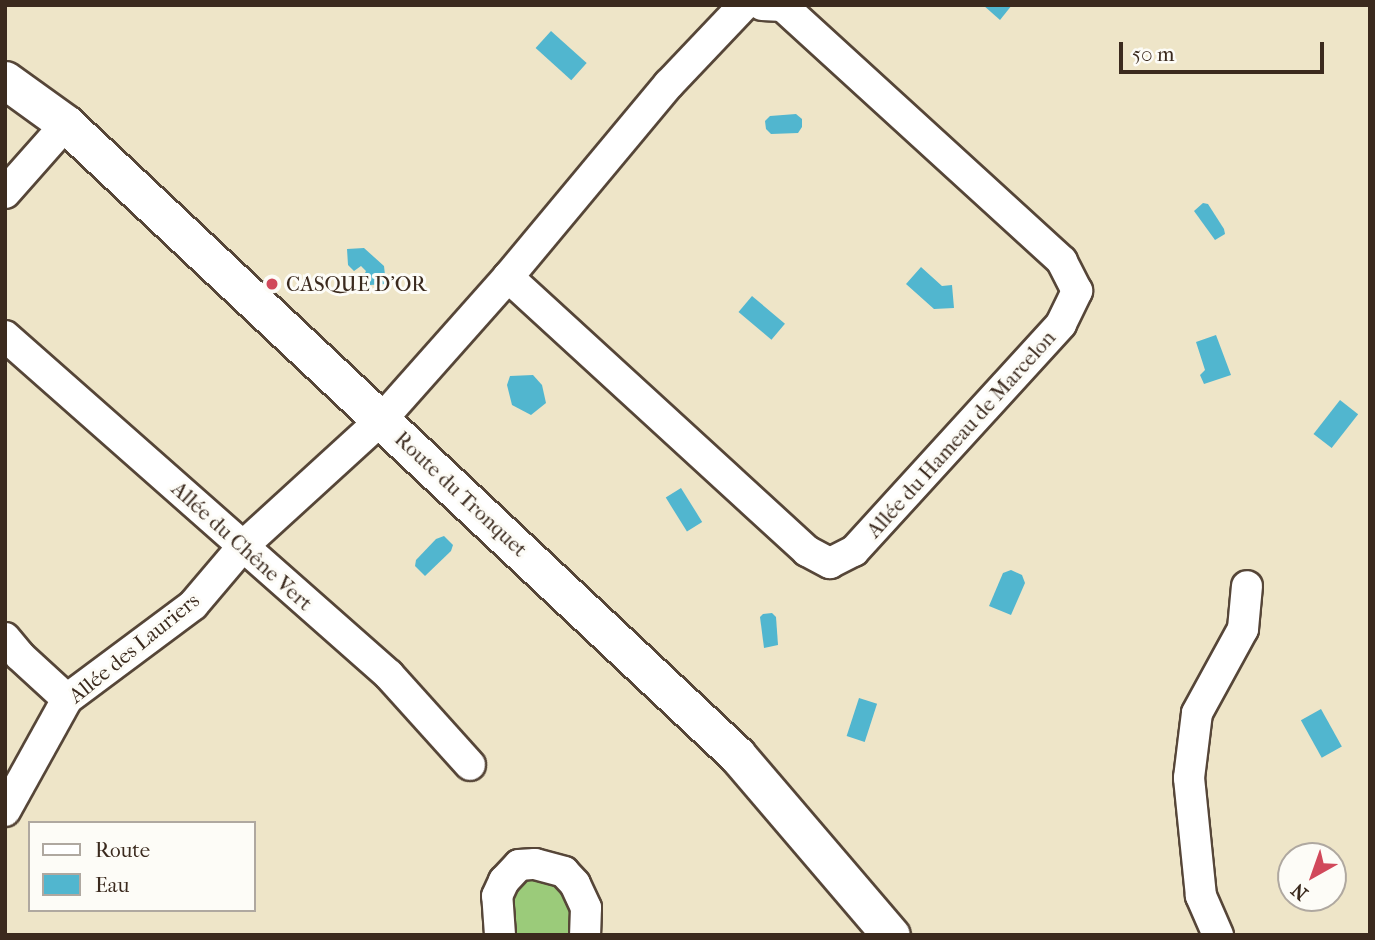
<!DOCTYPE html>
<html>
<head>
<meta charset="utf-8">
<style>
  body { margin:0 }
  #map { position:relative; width:1375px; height:940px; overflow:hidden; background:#eee5c8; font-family:"IM FELL French Canon",serif }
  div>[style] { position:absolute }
  .green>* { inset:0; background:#9bcb7a }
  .water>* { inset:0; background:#51b6cf; transform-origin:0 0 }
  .roads { filter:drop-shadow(2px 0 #564638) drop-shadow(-2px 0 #564638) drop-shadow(0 2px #564638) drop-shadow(0 -2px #564638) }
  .minor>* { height:30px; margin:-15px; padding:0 15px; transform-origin:15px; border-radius:15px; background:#fff }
  .tertiary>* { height:37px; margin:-18.5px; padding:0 18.5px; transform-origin:18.5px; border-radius:18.5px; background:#fff }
  .dots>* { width:19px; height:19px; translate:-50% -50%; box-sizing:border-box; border:4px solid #fdfcf7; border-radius:50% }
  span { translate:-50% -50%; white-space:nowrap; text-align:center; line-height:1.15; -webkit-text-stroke:6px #fdfcf7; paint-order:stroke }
  .poi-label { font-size:21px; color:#3b2a1e }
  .left { translate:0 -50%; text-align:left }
  .street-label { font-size:21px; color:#3b2a1e }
  .frame { position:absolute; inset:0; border:7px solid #3b2a1e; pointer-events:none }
  .legend { position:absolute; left:28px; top:821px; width:228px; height:91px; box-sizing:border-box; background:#fdfcf7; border:2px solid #afa8a0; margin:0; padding:9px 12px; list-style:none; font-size:21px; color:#3b2a1e }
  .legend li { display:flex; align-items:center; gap:14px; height:35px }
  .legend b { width:35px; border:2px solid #afa8a0 }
  .north { position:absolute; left:1277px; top:842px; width:70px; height:70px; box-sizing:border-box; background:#fdfcf7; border:2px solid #afa8a0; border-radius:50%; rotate:220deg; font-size:19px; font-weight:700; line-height:28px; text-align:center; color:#3b2a1e }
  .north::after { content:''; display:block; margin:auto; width:24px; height:32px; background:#d1495b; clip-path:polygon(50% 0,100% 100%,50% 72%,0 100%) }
  .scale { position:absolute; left:1119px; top:42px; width:205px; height:32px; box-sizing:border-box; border:4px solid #3b2a1e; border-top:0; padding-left:9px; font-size:21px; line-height:24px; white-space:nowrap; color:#3b2a1e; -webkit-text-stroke:5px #fdfcf7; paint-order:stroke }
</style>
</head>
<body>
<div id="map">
  <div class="green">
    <i style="clip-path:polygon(527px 877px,551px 877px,570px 897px,575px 935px,512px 935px,507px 900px)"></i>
  </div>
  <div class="water">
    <i style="clip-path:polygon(983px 5px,1012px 5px,1000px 20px)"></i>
    <i style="left:551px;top:31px;width:48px;height:23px;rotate:42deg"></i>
    <i style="clip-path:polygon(796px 114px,802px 119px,802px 127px,798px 133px,771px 134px,766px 129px,765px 121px,770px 116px)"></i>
    <i style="clip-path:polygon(1203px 203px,1208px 204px,1224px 229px,1225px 234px,1215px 240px,1194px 211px)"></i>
    <i style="clip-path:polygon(364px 248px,384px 266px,386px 284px,370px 285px,362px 279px,366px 271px,361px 266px,354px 271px,348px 265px,347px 249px)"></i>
    <i style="clip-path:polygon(921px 267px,942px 286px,952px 285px,954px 308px,934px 309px,906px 284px)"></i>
    <i style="left:752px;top:296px;width:43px;height:21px;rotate:40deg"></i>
    <i style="clip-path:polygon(1216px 335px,1231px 375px,1204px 384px,1200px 375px,1205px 370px,1196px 342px)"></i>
    <i style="clip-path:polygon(533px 375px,542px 385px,546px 403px,531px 415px,512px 405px,507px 385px,510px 376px)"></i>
    <i style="left:1340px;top:400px;width:23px;height:43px;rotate:38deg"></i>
    <i style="left:681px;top:488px;width:40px;height:18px;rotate:58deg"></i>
    <i style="clip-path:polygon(444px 536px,453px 545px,451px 551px,425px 576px,415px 566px,416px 560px,436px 539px)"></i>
    <i style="clip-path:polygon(1011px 570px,1022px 575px,1025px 583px,1011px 615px,989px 606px,1003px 573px)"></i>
    <i style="clip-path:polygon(772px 613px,776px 617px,778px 645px,764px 648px,760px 617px,763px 614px)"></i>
    <i style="left:859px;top:698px;width:19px;height:40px;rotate:18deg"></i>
    <i style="left:1321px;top:709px;width:43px;height:23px;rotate:61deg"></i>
  </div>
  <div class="roads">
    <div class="minor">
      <i style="left:5px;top:193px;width:92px;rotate:-48.5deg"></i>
      <i style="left:508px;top:277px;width:406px;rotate:42.5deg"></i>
      <i style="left:807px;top:551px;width:26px;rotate:28deg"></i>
      <i style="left:830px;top:563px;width:27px;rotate:-27deg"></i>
      <i style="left:854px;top:551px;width:307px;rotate:-47.6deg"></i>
      <i style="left:1061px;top:324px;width:37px;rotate:-64deg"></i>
      <i style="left:1077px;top:291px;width:34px;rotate:-117deg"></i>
      <i style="left:1062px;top:261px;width:378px;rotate:-137.6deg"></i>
      <i style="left:783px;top:6px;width:21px;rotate:-177deg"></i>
      <i style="left:5px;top:336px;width:512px;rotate:41.44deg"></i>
      <i style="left:389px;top:675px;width:121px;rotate:48deg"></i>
      <i style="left:5px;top:638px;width:23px;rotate:50deg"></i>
      <i style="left:20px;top:656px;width:64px;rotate:42.5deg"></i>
      <i style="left:5px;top:811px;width:128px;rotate:-61deg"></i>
      <i style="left:67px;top:699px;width:157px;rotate:-36.7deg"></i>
      <i style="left:193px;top:605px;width:77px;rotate:-49.7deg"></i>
      <i style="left:243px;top:546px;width:188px;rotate:-42.4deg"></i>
      <i style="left:382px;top:419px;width:190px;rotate:-48.4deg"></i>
      <i style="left:508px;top:277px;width:251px;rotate:-50.2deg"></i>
      <i style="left:669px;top:84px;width:109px;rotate:-46.5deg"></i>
      <i style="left:500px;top:935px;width:39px;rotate:-94deg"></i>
      <i style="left:497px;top:896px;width:17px;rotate:-65deg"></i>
      <i style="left:504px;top:881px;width:22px;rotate:-47deg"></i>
      <i style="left:519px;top:865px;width:16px;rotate:-4deg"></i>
      <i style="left:535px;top:864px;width:30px;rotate:15deg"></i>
      <i style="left:564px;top:872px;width:16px;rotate:47deg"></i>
      <i style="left:575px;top:884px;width:26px;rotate:65deg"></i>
      <i style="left:586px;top:908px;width:27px;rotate:92deg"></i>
      <i style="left:1218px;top:935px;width:43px;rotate:-113.6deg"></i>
      <i style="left:1201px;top:896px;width:119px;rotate:-95.8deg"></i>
      <i style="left:1189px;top:778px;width:65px;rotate:-83deg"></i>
      <i style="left:1197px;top:713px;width:96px;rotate:-61.3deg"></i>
      <i style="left:1243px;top:629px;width:43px;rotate:-84.7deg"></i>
    </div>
    <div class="tertiary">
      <i style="left:5px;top:80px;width:75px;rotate:35.8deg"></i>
      <i style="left:66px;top:124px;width:921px;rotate:43.24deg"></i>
      <i style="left:737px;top:755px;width:237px;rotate:49.5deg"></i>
    </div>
  </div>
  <div class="dots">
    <i style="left:272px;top:284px;background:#d1495b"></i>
  </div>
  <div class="poi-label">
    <span class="left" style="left:286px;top:284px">CASQUE D'OR</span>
  </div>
  <div class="street-label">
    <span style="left:961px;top:434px;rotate:-48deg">Allée du Hameau de Marcelon</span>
    <span style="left:461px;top:494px;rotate:43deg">Route du Tronquet</span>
    <span style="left:242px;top:546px;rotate:42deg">Allée du Chêne Vert</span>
    <span style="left:134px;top:648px;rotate:-39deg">Allée des Lauriers</span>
  </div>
  <div class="frame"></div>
  <ul class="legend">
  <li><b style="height:9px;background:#fff"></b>Route</li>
  <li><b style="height:19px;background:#51b6cf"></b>Eau</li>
  </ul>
  <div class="north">N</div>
  <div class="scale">50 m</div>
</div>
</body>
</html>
